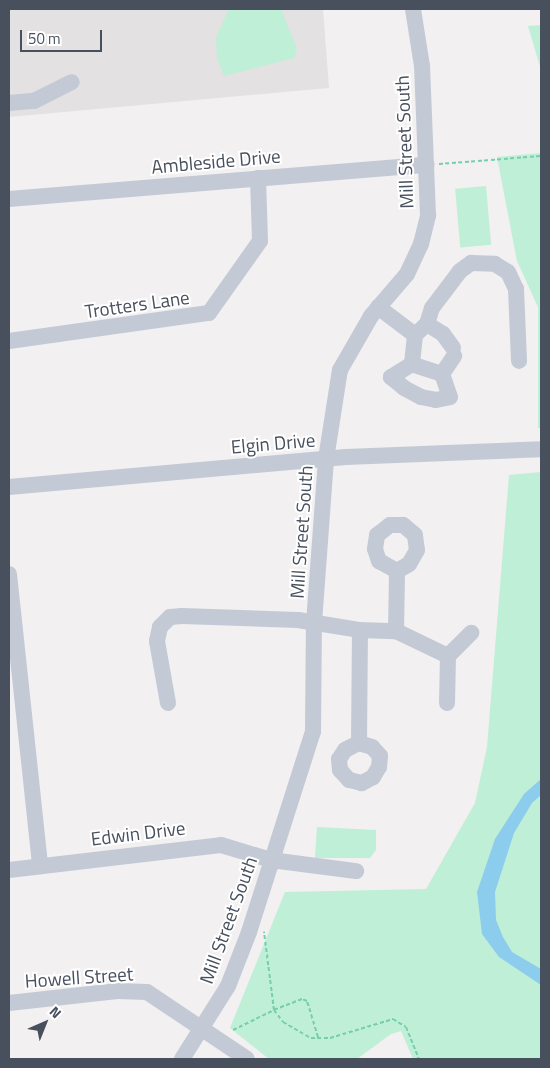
<!DOCTYPE html>
<html>
<head>
<meta charset="utf-8">
<style>
  body { margin:0 }
  #map { position:relative; width:550px; height:1068px; overflow:hidden; background:#f2f0f0; font-family:"Titillium Web",sans-serif }
  div>[style] { position:absolute }
  .education>* { inset:0; background:#e3e1e2 }
  .green>* { inset:0; background:#bfefd7; transform-origin:0 0 }
  .water>* { inset:0; background:#8cccec }
  .path>* { height:2px; margin-top:-1px; transform-origin:0; background:repeating-linear-gradient(90deg,#76cead 0 4px,transparent 0 6.5px) }
  .minor>* { height:16px; margin:-8px; padding:0 8px; transform-origin:8px; border-radius:8px; background:#c3cad5 }
  span { translate:-50% -50%; white-space:nowrap; text-align:center; line-height:1.15; -webkit-text-stroke:4px #fff; paint-order:stroke }
  .street-label { font-size:19px; color:#48505d }
  .frame { position:absolute; inset:0; border:10px solid #48505d; pointer-events:none }
  .north { position:absolute; left:20px; top:998px; width:50px; height:50px; -webkit-text-stroke:4px #fff; paint-order:stroke; rotate:44deg; font-size:14px; font-weight:700; line-height:20px; text-align:center; color:#48505d }
  .north::after { content:''; display:block; margin:auto; width:18px; height:22px; background:#48505d; clip-path:polygon(50% 0,100% 100%,50% 72%,0 100%) }
  .scale { position:absolute; left:20px; top:30px; width:82px; height:22px; box-sizing:border-box; border:2px solid #48505d; border-top:0; padding-left:6px; font-size:15px; line-height:18px; white-space:nowrap; color:#48505d; -webkit-text-stroke:4px #fff; paint-order:stroke }
</style>
</head>
<body>
<div id="map">
  <div class="education">
    <i style="clip-path:polygon(9px 9px,323px 9px,329px 88px,9px 117px)"></i>
  </div>
  <div class="green">
    <i style="clip-path:polygon(229px 9px,281px 9px,297px 49px,294px 58px,224px 76px,217px 57px,216px 37px)"></i>
    <i style="clip-path:polygon(541px 25px,541px 70px,528px 26px)"></i>
    <i style="clip-path:polygon(541px 153px,541px 428px,538px 428px,538px 307px,517px 261px,497px 157px)"></i>
    <i style="left:486px;top:186px;width:59px;height:31px;rotate:85deg"></i>
    <i style="clip-path:polygon(541px 472px,541px 1059px,413px 1059px,401px 1031px,391px 1034px,357px 1059px,269px 1059px,230px 1028px,285px 892px,426px 889px,475px 803px,487px 747px,509px 475px)"></i>
    <i style="clip-path:polygon(317px 827px,376px 830px,376px 850px,370px 858px,315px 858px)"></i>
  </div>
  <div class="water">
    <i style="clip-path:polygon(541px 779px,541px 795px,532px 803px,514px 833px,495px 892px,496px 920px,503px 937px,512px 952px,541px 969px,541px 985px,499px 957px,482px 934px,477px 892px,495px 839px,524px 794px)"></i>
  </div>
  <div class="path">
    <i style="left:439px;top:164px;width:102px;rotate:-4.5deg"></i>
    <i style="left:233px;top:1030px;width:46px;rotate:-26deg"></i>
    <i style="left:274px;top:1010px;width:79px;rotate:-97.3deg"></i>
    <i style="left:318px;top:1037px;width:38px;rotate:-107deg"></i>
    <i style="left:307px;top:1001px;width:5px;rotate:-158deg"></i>
    <i style="left:302px;top:999px;width:30px;rotate:159deg"></i>
    <i style="left:274px;top:1010px;width:15px;rotate:53deg"></i>
    <i style="left:283px;top:1022px;width:32px;rotate:30deg"></i>
    <i style="left:311px;top:1038px;width:19px"></i>
    <i style="left:330px;top:1038px;width:66px;rotate:-16.8deg"></i>
    <i style="left:393px;top:1019px;width:15px;rotate:32deg"></i>
    <i style="left:406px;top:1027px;width:35px;rotate:68deg"></i>
  </div>
  <div class="minor">
    <i style="left:9px;top:103px;width:25px;rotate:-5deg"></i>
    <i style="left:34px;top:101px;width:42px;rotate:-26.6deg"></i>
    <i style="left:9px;top:199px;width:419px;rotate:-4.7deg"></i>
    <i style="left:378px;top:307px;width:46px;rotate:37.1deg"></i>
    <i style="left:415px;top:335px;width:29px;rotate:96deg"></i>
    <i style="left:412px;top:364px;width:25px;rotate:148deg"></i>
    <i style="left:391px;top:377px;width:17px;rotate:40deg"></i>
    <i style="left:404px;top:388px;width:19px;rotate:28deg"></i>
    <i style="left:421px;top:397px;width:15px;rotate:11deg"></i>
    <i style="left:436px;top:400px;width:14px;rotate:-12deg"></i>
    <i style="left:450px;top:397px;width:24px;rotate:-109deg"></i>
    <i style="left:442px;top:374px;width:32px;rotate:-162deg"></i>
    <i style="left:427px;top:324px;width:19px;rotate:32deg"></i>
    <i style="left:443px;top:334px;width:17px;rotate:54deg"></i>
    <i style="left:415px;top:335px;width:16px;rotate:-43deg"></i>
    <i style="left:427px;top:324px;width:17px;rotate:-73deg"></i>
    <i style="left:432px;top:308px;width:46px;rotate:-52.9deg"></i>
    <i style="left:460px;top:271px;width:14px;rotate:-36deg"></i>
    <i style="left:471px;top:263px;width:24px;rotate:2deg"></i>
    <i style="left:495px;top:264px;width:15px;rotate:32deg"></i>
    <i style="left:508px;top:272px;width:19px;rotate:65deg"></i>
    <i style="left:516px;top:289px;width:72px;rotate:87.6deg"></i>
    <i style="left:9px;top:341px;width:202px;rotate:-8deg"></i>
    <i style="left:209px;top:313px;width:88px;rotate:-54.7deg"></i>
    <i style="left:260px;top:241px;width:63px;rotate:-91.8deg"></i>
    <i style="left:442px;top:374px;width:22px;rotate:-56deg"></i>
    <i style="left:9px;top:487px;width:338px;rotate:-5.1deg"></i>
    <i style="left:346px;top:457px;width:195px;rotate:-2.3deg"></i>
    <i style="left:9px;top:574px;width:294px;rotate:83.9deg"></i>
    <i style="left:396px;top:631px;width:60px;rotate:-89deg"></i>
    <i style="left:397px;top:571px;width:14px;rotate:-30deg"></i>
    <i style="left:409px;top:564px;width:16px;rotate:-60deg"></i>
    <i style="left:417px;top:550px;width:15px;rotate:-98deg"></i>
    <i style="left:415px;top:535px;width:16px;rotate:-140deg"></i>
    <i style="left:403px;top:525px;width:13px;rotate:180deg"></i>
    <i style="left:390px;top:525px;width:16px;rotate:142deg"></i>
    <i style="left:377px;top:535px;width:14px;rotate:98deg"></i>
    <i style="left:375px;top:549px;width:13px;rotate:72deg"></i>
    <i style="left:379px;top:561px;width:21px;rotate:29deg"></i>
    <i style="left:448px;top:656px;width:33px;rotate:-45deg"></i>
    <i style="left:168px;top:703px;width:63px;rotate:-100.1deg"></i>
    <i style="left:157px;top:641px;width:14px;rotate:-78deg"></i>
    <i style="left:160px;top:627px;width:14px;rotate:-45deg"></i>
    <i style="left:170px;top:617px;width:12px;rotate:-5deg"></i>
    <i style="left:182px;top:616px;width:116px;rotate:2deg"></i>
    <i style="left:298px;top:620px;width:63px;rotate:9.2deg"></i>
    <i style="left:360px;top:630px;width:36px;rotate:2deg"></i>
    <i style="left:396px;top:631px;width:58px;rotate:25.7deg"></i>
    <i style="left:448px;top:656px;width:47px;rotate:91.2deg"></i>
    <i style="left:359px;top:743px;width:14px;rotate:17deg"></i>
    <i style="left:372px;top:747px;width:12px;rotate:48deg"></i>
    <i style="left:380px;top:756px;width:11px;rotate:95deg"></i>
    <i style="left:379px;top:767px;width:12px;rotate:121deg"></i>
    <i style="left:373px;top:777px;width:13px;rotate:151deg"></i>
    <i style="left:362px;top:783px;width:13px;rotate:-167deg"></i>
    <i style="left:349px;top:780px;width:13px;rotate:-132deg"></i>
    <i style="left:340px;top:770px;width:11px;rotate:-95deg"></i>
    <i style="left:339px;top:759px;width:11px;rotate:-56deg"></i>
    <i style="left:345px;top:750px;width:16px;rotate:-27deg"></i>
    <i style="left:359px;top:743px;width:113px;rotate:-89.5deg"></i>
    <i style="left:9px;top:870px;width:213px;rotate:-6.7deg"></i>
    <i style="left:221px;top:845px;width:52px;rotate:16.7deg"></i>
    <i style="left:271px;top:860px;width:86px;rotate:7.4deg"></i>
    <i style="left:9px;top:1003px;width:109px;rotate:-6.3deg"></i>
    <i style="left:117px;top:991px;width:30px;rotate:2deg"></i>
    <i style="left:147px;top:992px;width:120px;rotate:33.8deg"></i>
    <i style="left:182px;top:1059px;width:86px;rotate:-57.8deg"></i>
    <i style="left:228px;top:986px;width:58px;rotate:-68.7deg"></i>
    <i style="left:249px;top:932px;width:210px;rotate:-72.3deg"></i>
    <i style="left:313px;top:732px;width:109px;rotate:-89.5deg"></i>
    <i style="left:314px;top:623px;width:164px;rotate:-85.8deg"></i>
    <i style="left:326px;top:459px;width:90px;rotate:-81.1deg"></i>
    <i style="left:340px;top:370px;width:62px;rotate:-60.1deg"></i>
    <i style="left:371px;top:316px;width:55px;rotate:-49.4deg"></i>
    <i style="left:407px;top:274px;width:33px;rotate:-65deg"></i>
    <i style="left:421px;top:244px;width:30px;rotate:-76deg"></i>
    <i style="left:428px;top:215px;width:149px;rotate:-92.3deg"></i>
    <i style="left:422px;top:66px;width:58px;rotate:-99deg"></i>
  </div>
  <div class="street-label">
    <span style="left:404px;top:142px;rotate:-92deg">Mill Street South</span>
    <span style="left:216px;top:161px;rotate:-5deg">Ambleside Drive</span>
    <span style="left:137px;top:304px;rotate:-8deg">Trotters Lane</span>
    <span style="left:273px;top:443px;rotate:-5deg">Elgin Drive</span>
    <span style="left:301px;top:532px;rotate:-86deg">Mill Street South</span>
    <span style="left:138px;top:833px;rotate:-7deg">Edwin Drive</span>
    <span style="left:228px;top:920px;rotate:-70deg">Mill Street South</span>
    <span style="left:79px;top:977px;rotate:-4deg">Howell Street</span>
  </div>
  <div class="frame"></div>
  <div class="north">N</div>
  <div class="scale">50 m</div>
</div>
</body>
</html>
